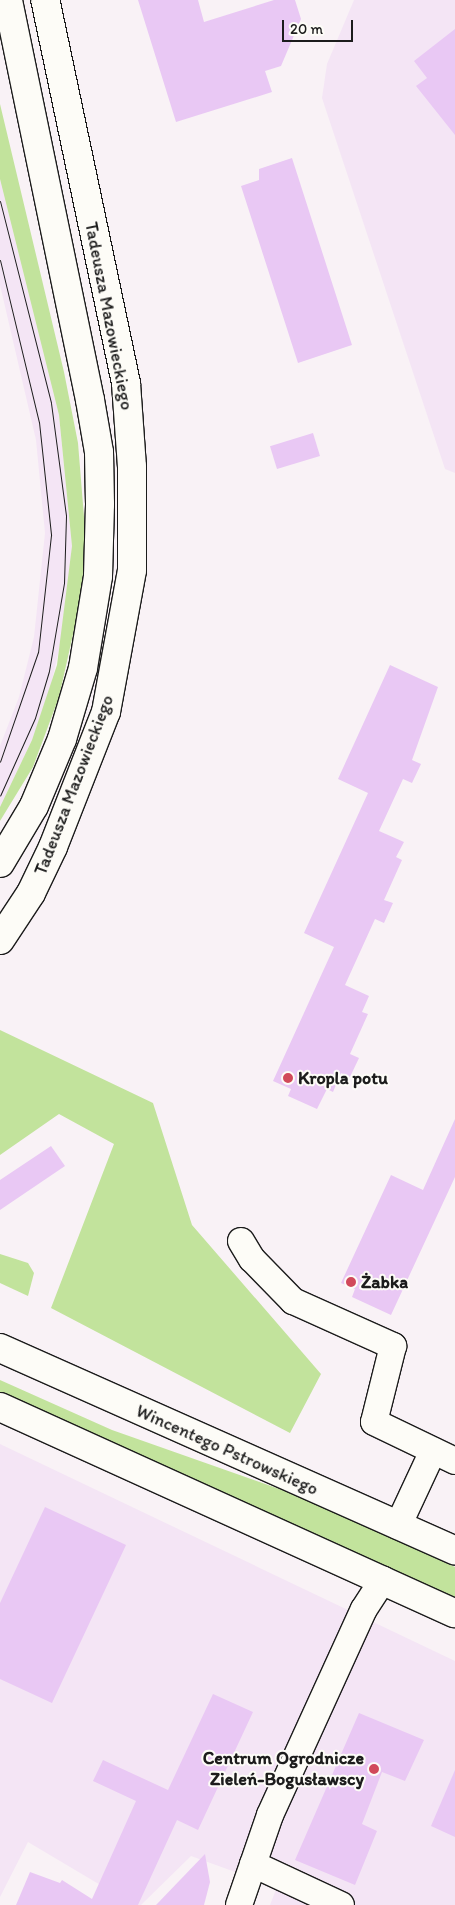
<!DOCTYPE html>
<html>
<head>
<meta charset="utf-8">
<style>
  body { margin:0 }
  #map { position:relative; width:455px; height:1905px; overflow:hidden; background:#f9f2f6; font-family:Itim,sans-serif }
  div>[style] { position:absolute }
  .built>* { inset:0; background:#f4e5f5 }
  .green>* { inset:0; background:#c2e39c }
  .building>* { inset:0; background:#e9c8f4; transform-origin:0 0 }
  .roads { filter:drop-shadow(1px 0 #1c1c1c) drop-shadow(-1px 0 #1c1c1c) drop-shadow(0 1px #1c1c1c) drop-shadow(0 -1px #1c1c1c) }
  .minor>* { height:26px; margin:-13px; padding:0 13px; transform-origin:13px; border-radius:13px; background:#fdfcf7 }
  .tertiary>* { height:28px; margin:-14px; padding:0 14px; transform-origin:14px; border-radius:14px; background:#fdfcf7 }
  .secondary>* { height:28px; margin:-14px; padding:0 14px; transform-origin:14px; border-radius:14px; background:#fdfcf7 }
  .tram>* { height:1px; margin:-0.5px; padding:0 0.5px; transform-origin:0.5px; border-radius:0.5px; background:#1c1c1c }
  .dots>* { width:14px; height:14px; translate:-50% -50%; box-sizing:border-box; border:2px solid #fdfcf7; border-radius:50% }
  span { translate:-50% -50%; white-space:nowrap; text-align:center; line-height:1.15; -webkit-text-stroke:4px #fdfcf7; paint-order:stroke }
  .street-label { font-size:18px; color:#1c1c1c }
  .poi-label { font-size:18px; color:#1c1c1c; font-weight:700 }
  .left { translate:0 -50%; text-align:left }
  .right { translate:-100% -50%; text-align:right }
  .scale { position:absolute; left:282px; top:20px; width:71px; height:22px; box-sizing:border-box; border:2px solid #1c1c1c; border-top:0; padding-left:6px; font-size:15px; line-height:18px; white-space:nowrap; color:#1c1c1c; -webkit-text-stroke:4px #fdfcf7; paint-order:stroke }
</style>
</head>
<body>
<div id="map">
  <div class="built">
    <i style="clip-path:polygon(354px 0,455px 0,455px 473px,445px 469px,322px 98px,327px 64px)"></i>
    <i style="clip-path:polygon(0 179px,59px 415px,72px 546px,67px 613px,50px 689px,32px 740px,0 807px,0 746px,19px 697px,34px 637px,45px 533px,36px 440px,0 285px)"></i>
    <i style="clip-path:polygon(0 1444px,455px 1661px,455px 1905px,270px 1905px,277px 1887px,191px 1856px,141px 1905px,134px 1905px,28px 1842px,0 1897px)"></i>
  </div>
  <div class="green">
    <i style="clip-path:polygon(0 104px,64px 372px,78px 443px,85px 529px,82px 594px,59px 697px,33px 767px,0 821px,0 807px,32px 740px,57px 665px,72px 546px,59px 415px,0 179px)"></i>
    <i style="clip-path:polygon(0 1030px,153px 1103px,192px 1225px,321px 1374px,290px 1433px,51px 1308px,114px 1144px,59px 1114px,0 1155px)"></i>
    <i style="clip-path:polygon(0 1254px,28px 1263px,34px 1273px,28px 1296px,0 1283px)"></i>
    <i style="clip-path:polygon(0 1380px,112px 1430px,299px 1496px,455px 1567px,455px 1602px,0 1393px)"></i>
  </div>
  <div class="building">
    <i style="clip-path:polygon(138px 0,198px 0,204px 22px,274px 0,295px 0,301px 19px,281px 66px,265px 71px,272px 92px,176px 122px)"></i>
    <i style="clip-path:polygon(455px 29px,455px 135px,416px 86px,427px 78px,414px 61px)"></i>
    <i style="clip-path:polygon(292px 158px,352px 345px,298px 363px,241px 186px,259px 180px,259px 169px)"></i>
    <i style="left:313px;top:433px;width:24px;height:45px;rotate:73deg"></i>
    <i style="clip-path:polygon(390px 665px,438px 687px,412px 760px,421px 764px,412px 783px,403px 779px,379px 831px,404px 842px,396px 857px,402px 860px,384px 900px,393px 903px,384px 923px,375px 919px,345px 985px,369px 996px,362px 1012px,368px 1014px,350px 1054px,359px 1058px,350px 1077px,341px 1073px,333px 1092px,327px 1089px,317px 1109px,288px 1096px,291px 1089px,273px 1081px,334px 947px,304px 933px,368px 793px,338px 779px)"></i>
    <i style="clip-path:polygon(455px 1119px,455px 1177px,391px 1315px,352px 1297px,355px 1289px,341px 1283px,391px 1175px,423px 1190px)"></i>
    <i style="clip-path:polygon(51px 1146px,65px 1166px,0 1210px,0 1180px)"></i>
    <i style="clip-path:polygon(45px 1507px,126px 1545px,52px 1703px,0 1679px,0 1603px)"></i>
    <i style="clip-path:polygon(213px 1694px,253px 1712px,198px 1830px,177px 1820px,138px 1905px,16px 1905px,30px 1872px,60px 1883px,62px 1880px,92px 1899px,136px 1801px,93px 1781px,103px 1760px,168px 1790px)"></i>
    <i style="clip-path:polygon(359px 1713px,424px 1740px,405px 1781px,382px 1772px,362px 1824px,377px 1831px,355px 1885px,295px 1860px)"></i>
    <i style="clip-path:polygon(455px 1770px,455px 1837px,431px 1826px)"></i>
    <i style="clip-path:polygon(205px 1854px,210px 1882px,204px 1905px,156px 1905px)"></i>
  </div>
  <div class="roads">
    <div class="minor">
      <i style="left:241px;top:1241px;width:21px;rotate:59deg"></i>
      <i style="left:252px;top:1259px;width:59px;rotate:45.7deg"></i>
      <i style="left:293px;top:1301px;width:110px;rotate:24.2deg"></i>
      <i style="left:393px;top:1346px;width:78px;rotate:104deg"></i>
      <i style="left:374px;top:1422px;width:90px;rotate:25.7deg"></i>
      <i style="left:398px;top:1526px;width:83px;rotate:-65deg"></i>
      <i style="left:253px;top:1864px;width:97px;rotate:25deg"></i>
      <i style="left:239px;top:1905px;width:95px;rotate:-71deg"></i>
      <i style="left:270px;top:1815px;width:226px;rotate:-65.5deg"></i>
      <i style="left:364px;top:1609px;width:35px;rotate:-57deg"></i>
    </div>
    <div class="tertiary">
      <i style="left:0;top:863px;width:66px;rotate:-59.2deg"></i>
      <i style="left:34px;top:806px;width:73px;rotate:-67.3deg"></i>
      <i style="left:62px;top:739px;width:74px;rotate:-73.5deg"></i>
      <i style="left:83px;top:668px;width:93px;rotate:-80.7deg"></i>
      <i style="left:98px;top:576px;width:72px;rotate:-88.4deg"></i>
      <i style="left:100px;top:504px;width:52px;rotate:-91.1deg"></i>
      <i style="left:99px;top:452px;width:53px;rotate:-99.8deg"></i>
      <i style="left:90px;top:400px;width:408px;rotate:-101.6deg"></i>
      <i style="left:0;top:940px;width:56px;rotate:-56.6deg"></i>
      <i style="left:31px;top:893px;width:51px;rotate:-64.4deg"></i>
      <i style="left:53px;top:847px;width:145px;rotate:-68.6deg"></i>
      <i style="left:106px;top:712px;width:144px;rotate:-79.6deg"></i>
      <i style="left:132px;top:570px;width:103px;rotate:-90deg"></i>
      <i style="left:132px;top:467px;width:84px;rotate:-94.1deg"></i>
      <i style="left:126px;top:383px;width:391px;rotate:-101.9deg"></i>
    </div>
    <div class="secondary">
      <i style="left:0;top:1348px;width:498px;rotate:24deg"></i>
      <i style="left:0;top:1407px;width:499px;rotate:24.4deg"></i>
    </div>
  </div>
  <div class="tram">
    <i style="left:0;top:201px;width:208px;rotate:75.8deg"></i>
    <i style="left:51px;top:403px;width:114px;rotate:82.4deg"></i>
    <i style="left:66px;top:516px;width:67px;rotate:91.7deg"></i>
    <i style="left:64px;top:583px;width:89px;rotate:99.7deg"></i>
    <i style="left:49px;top:671px;width:49px;rotate:106.6deg"></i>
    <i style="left:35px;top:718px;width:85px;rotate:114.2deg"></i>
    <i style="left:0;top:260px;width:167px;rotate:76.5deg"></i>
    <i style="left:39px;top:422px;width:114px;rotate:83.9deg"></i>
    <i style="left:51px;top:535px;width:118px;rotate:96.3deg"></i>
    <i style="left:38px;top:652px;width:116px;rotate:109.1deg"></i>
  </div>
  <div class="dots">
    <i style="left:288px;top:1078px;background:#d1495b"></i>
    <i style="left:351px;top:1282px;background:#d1495b"></i>
    <i style="left:374px;top:1769px;background:#d1495b"></i>
  </div>
  <div class="street-label">
    <span style="left:109px;top:316px;rotate:79deg">Tadeusza Mazowieckiego</span>
    <span style="left:74px;top:785px;rotate:-69deg">Tadeusza Mazowieckiego</span>
    <span style="left:227px;top:1450px;rotate:24deg">Wincentego Pstrowskiego</span>
  </div>
  <div class="poi-label">
    <span class="left" style="left:298px;top:1078px">Kropla potu</span>
    <span class="left" style="left:361px;top:1282px">Żabka</span>
    <span class="right" style="left:364px;top:1769px">Centrum Ogrodnicze<br>Zieleń-Bogusławscy</span>
  </div>
  <div class="scale">20 m</div>
</div>
</body>
</html>
